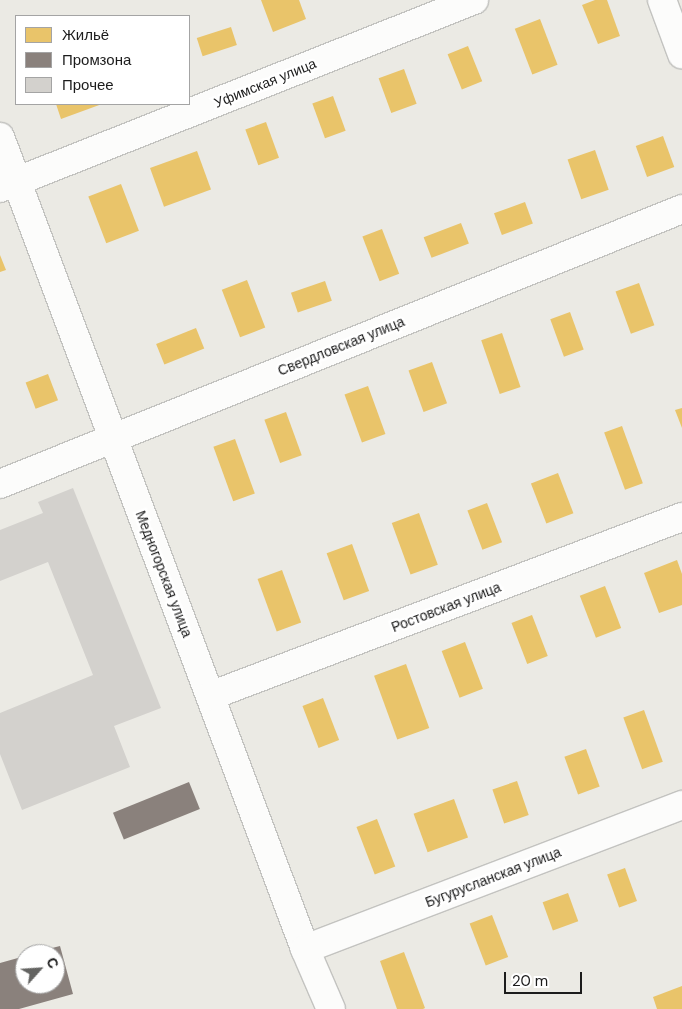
<!DOCTYPE html>
<html>
<head>
<meta charset="utf-8">
<style>
  body { margin:0 }
  #map { position:relative; width:682px; height:1009px; overflow:hidden; background:#ebeae4; font-family:"DM Sans",sans-serif }
  div>[style] { position:absolute }
  .homes>* { inset:0; background:#e9c46a; transform-origin:0 0 }
  .industry>* { inset:0; background:#8a817c; transform-origin:0 0 }
  .building>* { inset:0; background:#d3d1cd }
  .roads { filter:drop-shadow(1px 0 #c3c3c0) drop-shadow(-1px 0 #c3c3c0) drop-shadow(0 1px #c3c3c0) drop-shadow(0 -1px #c3c3c0) }
  .minor>* { height:28px; margin:-14px; padding:0 14px; transform-origin:14px; border-radius:14px; background:#fcfcfb }
  span { translate:-50% -50%; white-space:nowrap; text-align:center; line-height:1.15; -webkit-text-stroke:5px #fff; paint-order:stroke }
  .street-label { font-size:14px; color:#1c1c1c }
  .legend { position:absolute; left:15px; top:15px; width:175px; height:90px; box-sizing:border-box; background:#fff; border:1px solid #a4a4a4; margin:0; padding:6px 9px; list-style:none; font-size:15px; color:#1c1c1c }
  .legend li { display:flex; align-items:center; gap:10px; height:25px }
  .legend b { width:25px; border:1px solid #a4a4a4 }
  .north { position:absolute; left:15px; top:944px; width:50px; height:50px; box-sizing:border-box; background:#fff; border:1px solid #a4a4a4; border-radius:50%; rotate:64deg; font-size:14px; font-weight:700; line-height:20px; text-align:center; color:#1c1c1c }
  .north::after { content:''; display:block; margin:auto; width:18px; height:22px; background:#646462; clip-path:polygon(50% 0,100% 100%,50% 72%,0 100%) }
  .scale { position:absolute; left:504px; top:972px; width:78px; height:22px; box-sizing:border-box; border:2px solid #1c1c1c; border-top:0; padding-left:6px; font-size:15px; line-height:18px; white-space:nowrap; color:#1c1c1c; -webkit-text-stroke:4px #fff; paint-order:stroke }
</style>
</head>
<body>
<div id="map">
  <div class="homes">
    <i style="clip-path:polygon(261px 0,299px 0,306px 19px,273px 32px)"></i>
    <i style="clip-path:polygon(595px 0,607px 0,620px 36px,598px 44px,582px 5px)"></i>
    <i style="left:540px;top:19px;width:49px;height:27px;rotate:69deg"></i>
    <i style="left:231px;top:27px;width:19px;height:36px;rotate:72deg"></i>
    <i style="left:468px;top:46px;width:38px;height:22px;rotate:68deg"></i>
    <i style="left:404px;top:69px;width:37px;height:27px;rotate:70deg"></i>
    <i style="left:333px;top:96px;width:37px;height:22px;rotate:70deg"></i>
    <i style="clip-path:polygon(56px 104px,102px 104px,61px 119px)"></i>
    <i style="left:266px;top:122px;width:38px;height:22px;rotate:70deg"></i>
    <i style="left:663px;top:136px;width:33px;height:29px;rotate:70deg"></i>
    <i style="left:595px;top:150px;width:42px;height:29px;rotate:71deg"></i>
    <i style="left:197px;top:151px;width:41px;height:50px;rotate:70deg"></i>
    <i style="left:121px;top:184px;width:50px;height:35px;rotate:69deg"></i>
    <i style="left:525px;top:202px;width:23px;height:33px;rotate:70deg"></i>
    <i style="left:461px;top:223px;width:22px;height:40px;rotate:69deg"></i>
    <i style="left:382px;top:229px;width:48px;height:21px;rotate:69deg"></i>
    <i style="clip-path:polygon(0 255px,6px 270px,0 272px)"></i>
    <i style="left:247px;top:280px;width:51px;height:27px;rotate:69deg"></i>
    <i style="left:325px;top:281px;width:21px;height:36px;rotate:71deg"></i>
    <i style="left:639px;top:283px;width:45px;height:25px;rotate:70deg"></i>
    <i style="left:570px;top:312px;width:40px;height:21px;rotate:70deg"></i>
    <i style="left:196px;top:328px;width:22px;height:43px;rotate:68deg"></i>
    <i style="left:502px;top:333px;width:57px;height:22px;rotate:71deg"></i>
    <i style="left:432px;top:362px;width:44px;height:25px;rotate:70deg"></i>
    <i style="left:48px;top:374px;width:28px;height:24px;rotate:69deg"></i>
    <i style="left:368px;top:386px;width:51px;height:25px;rotate:70deg"></i>
    <i style="clip-path:polygon(682px 408px,682px 428px,675px 410px)"></i>
    <i style="left:286px;top:412px;width:46px;height:23px;rotate:70deg"></i>
    <i style="left:622px;top:426px;width:61px;height:19px;rotate:70deg"></i>
    <i style="left:235px;top:439px;width:58px;height:23px;rotate:70deg"></i>
    <i style="left:558px;top:473px;width:43px;height:29px;rotate:69deg"></i>
    <i style="left:487px;top:503px;width:42px;height:21px;rotate:69deg"></i>
    <i style="left:419px;top:513px;width:55px;height:29px;rotate:70deg"></i>
    <i style="left:352px;top:544px;width:50px;height:27px;rotate:70deg"></i>
    <i style="clip-path:polygon(677px 560px,682px 574px,682px 605px,659px 613px,644px 573px)"></i>
    <i style="left:282px;top:570px;width:56px;height:26px;rotate:70deg"></i>
    <i style="left:605px;top:586px;width:45px;height:27px;rotate:69deg"></i>
    <i style="left:532px;top:615px;width:44px;height:22px;rotate:69deg"></i>
    <i style="left:465px;top:642px;width:50px;height:25px;rotate:69deg"></i>
    <i style="left:406px;top:664px;width:68px;height:34px;rotate:70deg"></i>
    <i style="left:323px;top:698px;width:45px;height:22px;rotate:69deg"></i>
    <i style="left:644px;top:710px;width:55px;height:22px;rotate:70deg"></i>
    <i style="left:586px;top:749px;width:40px;height:23px;rotate:70deg"></i>
    <i style="left:517px;top:781px;width:36px;height:26px;rotate:71deg"></i>
    <i style="left:454px;top:799px;width:41px;height:43px;rotate:70deg"></i>
    <i style="left:377px;top:819px;width:51px;height:22px;rotate:69deg"></i>
    <i style="left:625px;top:868px;width:35px;height:19px;rotate:70deg"></i>
    <i style="left:568px;top:893px;width:30px;height:27px;rotate:70deg"></i>
    <i style="left:492px;top:915px;width:45px;height:24px;rotate:69deg"></i>
    <i style="clip-path:polygon(404px 952px,425px 1008px,423px 1009px,397px 1009px,380px 961px)"></i>
    <i style="clip-path:polygon(682px 986px,682px 1009px,657px 1009px,653px 997px)"></i>
  </div>
  <div class="industry">
    <i style="left:189px;top:782px;width:29px;height:82px;rotate:68deg"></i>
    <i style="clip-path:polygon(60px 946px,73px 994px,19px 1009px,0 1009px,0 963px,25px 956px,25px 984px,55px 984px,55px 954px,32px 953px)"></i>
  </div>
  <div class="building">
    <i style="clip-path:polygon(73px 488px,161px 708px,114px 726px,130px 767px,22px 810px,0 754px,0 713px,93px 675px,48px 562px,0 581px,0 530px,43px 513px,38px 502px)"></i>
  </div>
  <div class="roads">
    <div class="minor">
      <i style="left:662px;top:0;width:58px;rotate:69.7deg"></i>
      <i style="left:0;top:137px;width:867px;rotate:69.41deg"></i>
      <i style="left:305px;top:949px;width:65px;rotate:66.6deg"></i>
      <i style="left:0;top:188px;width:510px;rotate:-21.63deg"></i>
      <i style="left:0;top:484px;width:735px;rotate:-21.96deg"></i>
      <i style="left:210px;top:696px;width:505px;rotate:-20.77deg"></i>
      <i style="left:305px;top:949px;width:404px;rotate:-20.9deg"></i>
    </div>
  </div>
  <div class="street-label">
    <span style="left:265px;top:83px;rotate:-22deg">Уфимская улица</span>
    <span style="left:341px;top:346px;rotate:-22deg">Свердловская улица</span>
    <span style="left:164px;top:574px;rotate:69deg">Медногорская улица</span>
    <span style="left:446px;top:607px;rotate:-21deg">Ростовская улица</span>
    <span style="left:493px;top:877px;rotate:-21deg">Бугурусланская улица</span>
  </div>
  <ul class="legend">
  <li><b style="height:14px;background:#e9c46a"></b>Жильё</li>
  <li><b style="height:14px;background:#8a817c"></b>Промзона</li>
  <li><b style="height:14px;background:#d3d1cd"></b>Прочее</li>
  </ul>
  <div class="north">С</div>
  <div class="scale">20 m</div>
</div>
</body>
</html>
